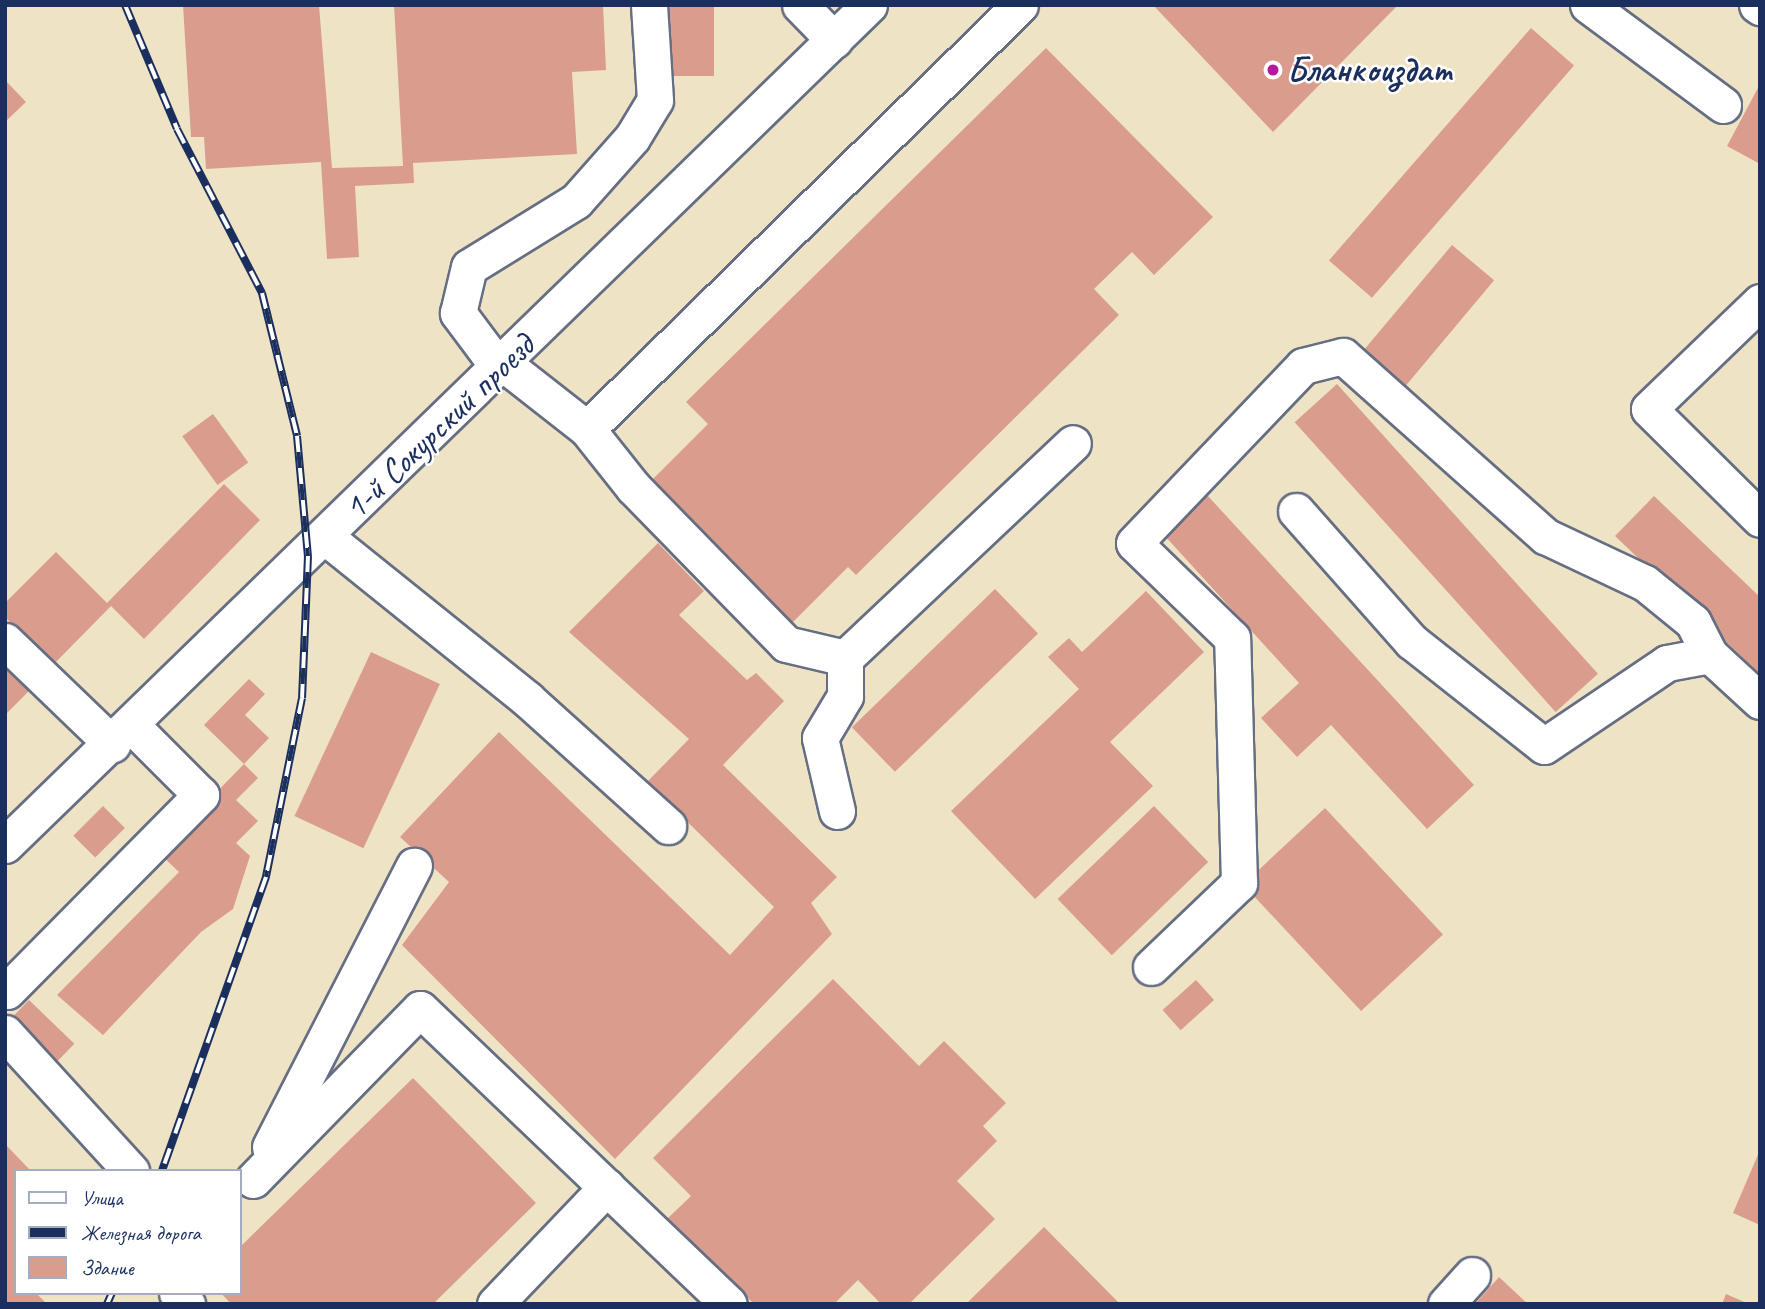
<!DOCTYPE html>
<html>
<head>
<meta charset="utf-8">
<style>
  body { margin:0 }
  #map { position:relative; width:1765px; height:1309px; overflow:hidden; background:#efe3c6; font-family:Caveat,sans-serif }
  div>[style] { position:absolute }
  .building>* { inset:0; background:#da9d8d; transform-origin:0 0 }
  .roads { filter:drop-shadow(2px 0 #656e82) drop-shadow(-2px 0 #656e82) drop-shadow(0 2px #656e82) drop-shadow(0 -2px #656e82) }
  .minor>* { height:35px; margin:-17.5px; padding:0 17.5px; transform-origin:17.5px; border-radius:17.5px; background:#fff }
  .rail>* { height:8px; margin-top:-4px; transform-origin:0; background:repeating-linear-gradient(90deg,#fff 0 16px,#1b2f5e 0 32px); box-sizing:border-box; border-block:2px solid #1b2f5e }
  .dots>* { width:19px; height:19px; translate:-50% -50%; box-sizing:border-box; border:4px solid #fff; border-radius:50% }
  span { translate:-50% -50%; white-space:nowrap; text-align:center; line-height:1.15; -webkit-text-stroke:5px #fff; paint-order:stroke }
  .poi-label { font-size:35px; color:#1b2f5e; font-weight:700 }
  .left { translate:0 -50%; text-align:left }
  .street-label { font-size:35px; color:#1b2f5e }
  .frame { position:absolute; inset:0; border:7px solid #1b2f5e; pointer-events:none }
  .legend { position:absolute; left:14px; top:1169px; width:228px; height:126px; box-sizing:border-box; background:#fff; border:2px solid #a4acbf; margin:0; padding:9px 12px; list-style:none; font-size:21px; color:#1b2f5e }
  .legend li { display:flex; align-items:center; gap:14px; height:35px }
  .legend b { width:35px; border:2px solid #a4acbf }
</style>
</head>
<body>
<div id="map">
  <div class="building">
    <i style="clip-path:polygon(183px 5px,319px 5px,332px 168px,403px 166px,394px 5px,603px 5px,606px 70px,572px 72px,577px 154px,413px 163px,414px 183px,355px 186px,359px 257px,327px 259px,321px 162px,206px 169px,204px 137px,191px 137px)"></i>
    <i style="left:659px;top:5px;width:55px;height:71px"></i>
    <i style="clip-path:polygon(1153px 5px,1398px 5px,1273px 132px)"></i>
    <i style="left:1531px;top:28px;width:57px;height:308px;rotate:41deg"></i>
    <i style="clip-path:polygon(1046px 48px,1213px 217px,1154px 275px,1132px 252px,1094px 289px,1119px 315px,856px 575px,848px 567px,789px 626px,648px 484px,708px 424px,686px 402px)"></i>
    <i style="clip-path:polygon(5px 80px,26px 102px,5px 122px)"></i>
    <i style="clip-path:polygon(1760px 84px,1760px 164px,1727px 146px)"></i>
    <i style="left:1452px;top:245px;width:55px;height:146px;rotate:40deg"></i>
    <i style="left:1337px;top:384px;width:390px;height:57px;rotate:48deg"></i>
    <i style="left:213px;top:414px;width:60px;height:38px;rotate:54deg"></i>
    <i style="clip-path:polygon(224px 484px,260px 520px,144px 639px,111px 606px,53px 665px,5px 617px,5px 603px,56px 552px,107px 603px)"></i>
    <i style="clip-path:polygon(1207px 495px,1474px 785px,1427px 829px,1331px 725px,1297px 757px,1261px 718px,1299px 683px,1164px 535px)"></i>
    <i style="clip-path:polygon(1654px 496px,1760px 597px,1760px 674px,1615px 536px)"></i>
    <i style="clip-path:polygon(658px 543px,704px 591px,679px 615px,747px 680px,756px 673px,784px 701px,723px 765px,837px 877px,811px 903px,832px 934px,615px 1159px,402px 945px,449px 882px,400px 837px,499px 732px,730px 955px,774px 907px,647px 782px,689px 739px,569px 632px)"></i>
    <i style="left:995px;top:589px;width:62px;height:199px;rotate:46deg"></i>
    <i style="clip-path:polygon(1146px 591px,1204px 652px,1110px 742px,1153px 786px,1035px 899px,951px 811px,1079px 689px,1048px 657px,1069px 638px,1082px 652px)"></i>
    <i style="left:371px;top:652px;width:76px;height:181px;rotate:25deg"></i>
    <i style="clip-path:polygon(5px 655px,35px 685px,5px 715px)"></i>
    <i style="clip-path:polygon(249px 679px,265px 694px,245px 715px,269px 738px,244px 764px,204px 725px)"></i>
    <i style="clip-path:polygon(244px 764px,258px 778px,236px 800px,258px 821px,236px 843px,250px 856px,233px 909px,201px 932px,103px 1035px,57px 995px,179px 872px,158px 852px)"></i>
    <i style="left:103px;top:806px;width:31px;height:42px;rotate:45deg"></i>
    <i style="left:1154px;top:806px;width:78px;height:134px;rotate:46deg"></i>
    <i style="left:1325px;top:808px;width:173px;height:112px;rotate:47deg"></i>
    <i style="clip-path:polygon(833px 979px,919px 1066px,944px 1041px,1006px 1103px,983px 1126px,997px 1141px,957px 1181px,995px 1219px,909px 1304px,881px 1304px,858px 1280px,834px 1304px,754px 1304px,668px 1218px,691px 1196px,653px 1158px)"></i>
    <i style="left:1196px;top:980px;width:27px;height:45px;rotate:48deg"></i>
    <i style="left:29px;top:1000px;width:63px;height:30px;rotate:44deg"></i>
    <i style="clip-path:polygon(413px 1078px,536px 1203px,433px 1304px,231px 1304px,221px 1293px,240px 1293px,240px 1247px)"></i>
    <i style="clip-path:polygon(5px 1144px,31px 1171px,16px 1171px,16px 1293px,36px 1293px,47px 1304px,5px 1304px)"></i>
    <i style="clip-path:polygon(1760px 1150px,1760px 1225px,1733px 1213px)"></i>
    <i style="clip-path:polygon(1044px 1227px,1120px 1304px,966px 1304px)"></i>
    <i style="clip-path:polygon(1499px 1277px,1528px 1304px,1475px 1304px)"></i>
    <i style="clip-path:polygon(1726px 1294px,1749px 1304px,1722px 1304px)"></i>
  </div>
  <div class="roads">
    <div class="minor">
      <i style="left:800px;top:5px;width:49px;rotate:45.8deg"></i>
      <i style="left:1588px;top:5px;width:168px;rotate:36.5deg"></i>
      <i style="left:1757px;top:5px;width:4px;rotate:34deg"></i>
      <i style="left:1760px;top:302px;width:154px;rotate:136.1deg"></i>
      <i style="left:1649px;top:409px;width:156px;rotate:44.7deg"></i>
      <i style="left:504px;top:364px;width:105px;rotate:38.1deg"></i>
      <i style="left:587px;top:429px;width:606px;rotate:-44.4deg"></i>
      <i style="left:499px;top:368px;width:69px;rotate:-126.7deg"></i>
      <i style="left:458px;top:313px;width:47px;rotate:-76.6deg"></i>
      <i style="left:469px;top:267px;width:126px;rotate:-31.7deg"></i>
      <i style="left:576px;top:201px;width:84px;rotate:-48.4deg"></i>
      <i style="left:632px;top:138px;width:44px;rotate:-58.8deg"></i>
      <i style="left:655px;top:100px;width:95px;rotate:-93.6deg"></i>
      <i style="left:587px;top:429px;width:74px;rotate:51.6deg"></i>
      <i style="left:633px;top:487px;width:219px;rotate:45.7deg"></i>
      <i style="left:786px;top:644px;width:61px;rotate:13.3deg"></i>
      <i style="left:845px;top:658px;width:313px;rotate:-43.3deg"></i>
      <i style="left:1296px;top:511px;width:174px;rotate:48.5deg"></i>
      <i style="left:1411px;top:641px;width:169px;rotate:38.3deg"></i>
      <i style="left:1544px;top:746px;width:148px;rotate:-34deg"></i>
      <i style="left:1667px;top:663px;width:44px;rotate:-10.5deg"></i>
      <i style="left:1710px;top:655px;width:68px;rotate:42.6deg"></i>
      <i style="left:327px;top:538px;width:257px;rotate:38.8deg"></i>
      <i style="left:527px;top:699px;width:190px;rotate:42deg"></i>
      <i style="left:5px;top:641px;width:149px;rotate:43.9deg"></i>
      <i style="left:837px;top:811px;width:75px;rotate:-103.1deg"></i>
      <i style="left:820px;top:738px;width:49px;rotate:-59.2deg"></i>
      <i style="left:845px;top:696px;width:38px;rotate:-90deg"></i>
      <i style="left:5px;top:845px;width:1205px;rotate:-44.19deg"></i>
      <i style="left:1151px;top:967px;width:122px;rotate:-43.7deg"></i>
      <i style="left:1239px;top:883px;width:245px;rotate:-91.6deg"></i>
      <i style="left:1232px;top:638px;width:136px;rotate:-135.9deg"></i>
      <i style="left:1134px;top:543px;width:245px;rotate:-46.3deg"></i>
      <i style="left:1303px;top:366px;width:41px;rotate:-14deg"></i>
      <i style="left:1343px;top:356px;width:271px;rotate:41.7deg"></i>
      <i style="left:1545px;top:536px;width:110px;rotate:25.2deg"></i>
      <i style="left:1645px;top:583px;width:62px;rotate:39.1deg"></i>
      <i style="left:1693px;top:622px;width:37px;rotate:63deg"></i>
      <i style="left:7px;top:991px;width:276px;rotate:-45.3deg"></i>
      <i style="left:201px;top:795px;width:99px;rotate:-135deg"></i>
      <i style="left:5px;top:1033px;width:187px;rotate:47.6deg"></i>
      <i style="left:270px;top:1147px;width:316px;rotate:-62.9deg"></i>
      <i style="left:253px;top:1180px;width:239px;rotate:-45.7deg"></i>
      <i style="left:420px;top:1009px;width:427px;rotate:43.7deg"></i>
      <i style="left:177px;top:1293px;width:15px;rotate:48deg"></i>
      <i style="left:495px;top:1304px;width:162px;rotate:-46.3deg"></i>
      <i style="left:1446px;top:1304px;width:39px;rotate:-48deg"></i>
    </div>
  </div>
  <div class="rail">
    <i style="left:125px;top:5px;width:134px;rotate:67.2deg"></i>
    <i style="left:177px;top:129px;width:185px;rotate:62.6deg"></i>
    <i style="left:262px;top:293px;width:147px;rotate:76.2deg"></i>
    <i style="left:297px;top:436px;width:121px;rotate:84.8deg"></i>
    <i style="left:308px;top:556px;width:142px;rotate:92.4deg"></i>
    <i style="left:302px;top:698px;width:183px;rotate:101.4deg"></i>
    <i style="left:266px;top:877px;width:312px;rotate:109.5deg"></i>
    <i style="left:107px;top:1304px;width:12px;rotate:-66deg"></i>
  </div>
  <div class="dots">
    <i style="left:1273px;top:70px;background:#b5179e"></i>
  </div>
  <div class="poi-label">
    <span class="left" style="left:1287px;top:70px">Бланкоиздат</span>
  </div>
  <div class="street-label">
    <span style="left:439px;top:427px;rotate:-44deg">1-й Сокурский проезд</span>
  </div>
  <div class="frame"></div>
  <ul class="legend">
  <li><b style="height:9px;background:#fff"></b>Улица</li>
  <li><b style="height:9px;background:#1b2f5e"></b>Железная дорога</li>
  <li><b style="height:19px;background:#da9d8d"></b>Здание</li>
  </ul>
</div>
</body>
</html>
